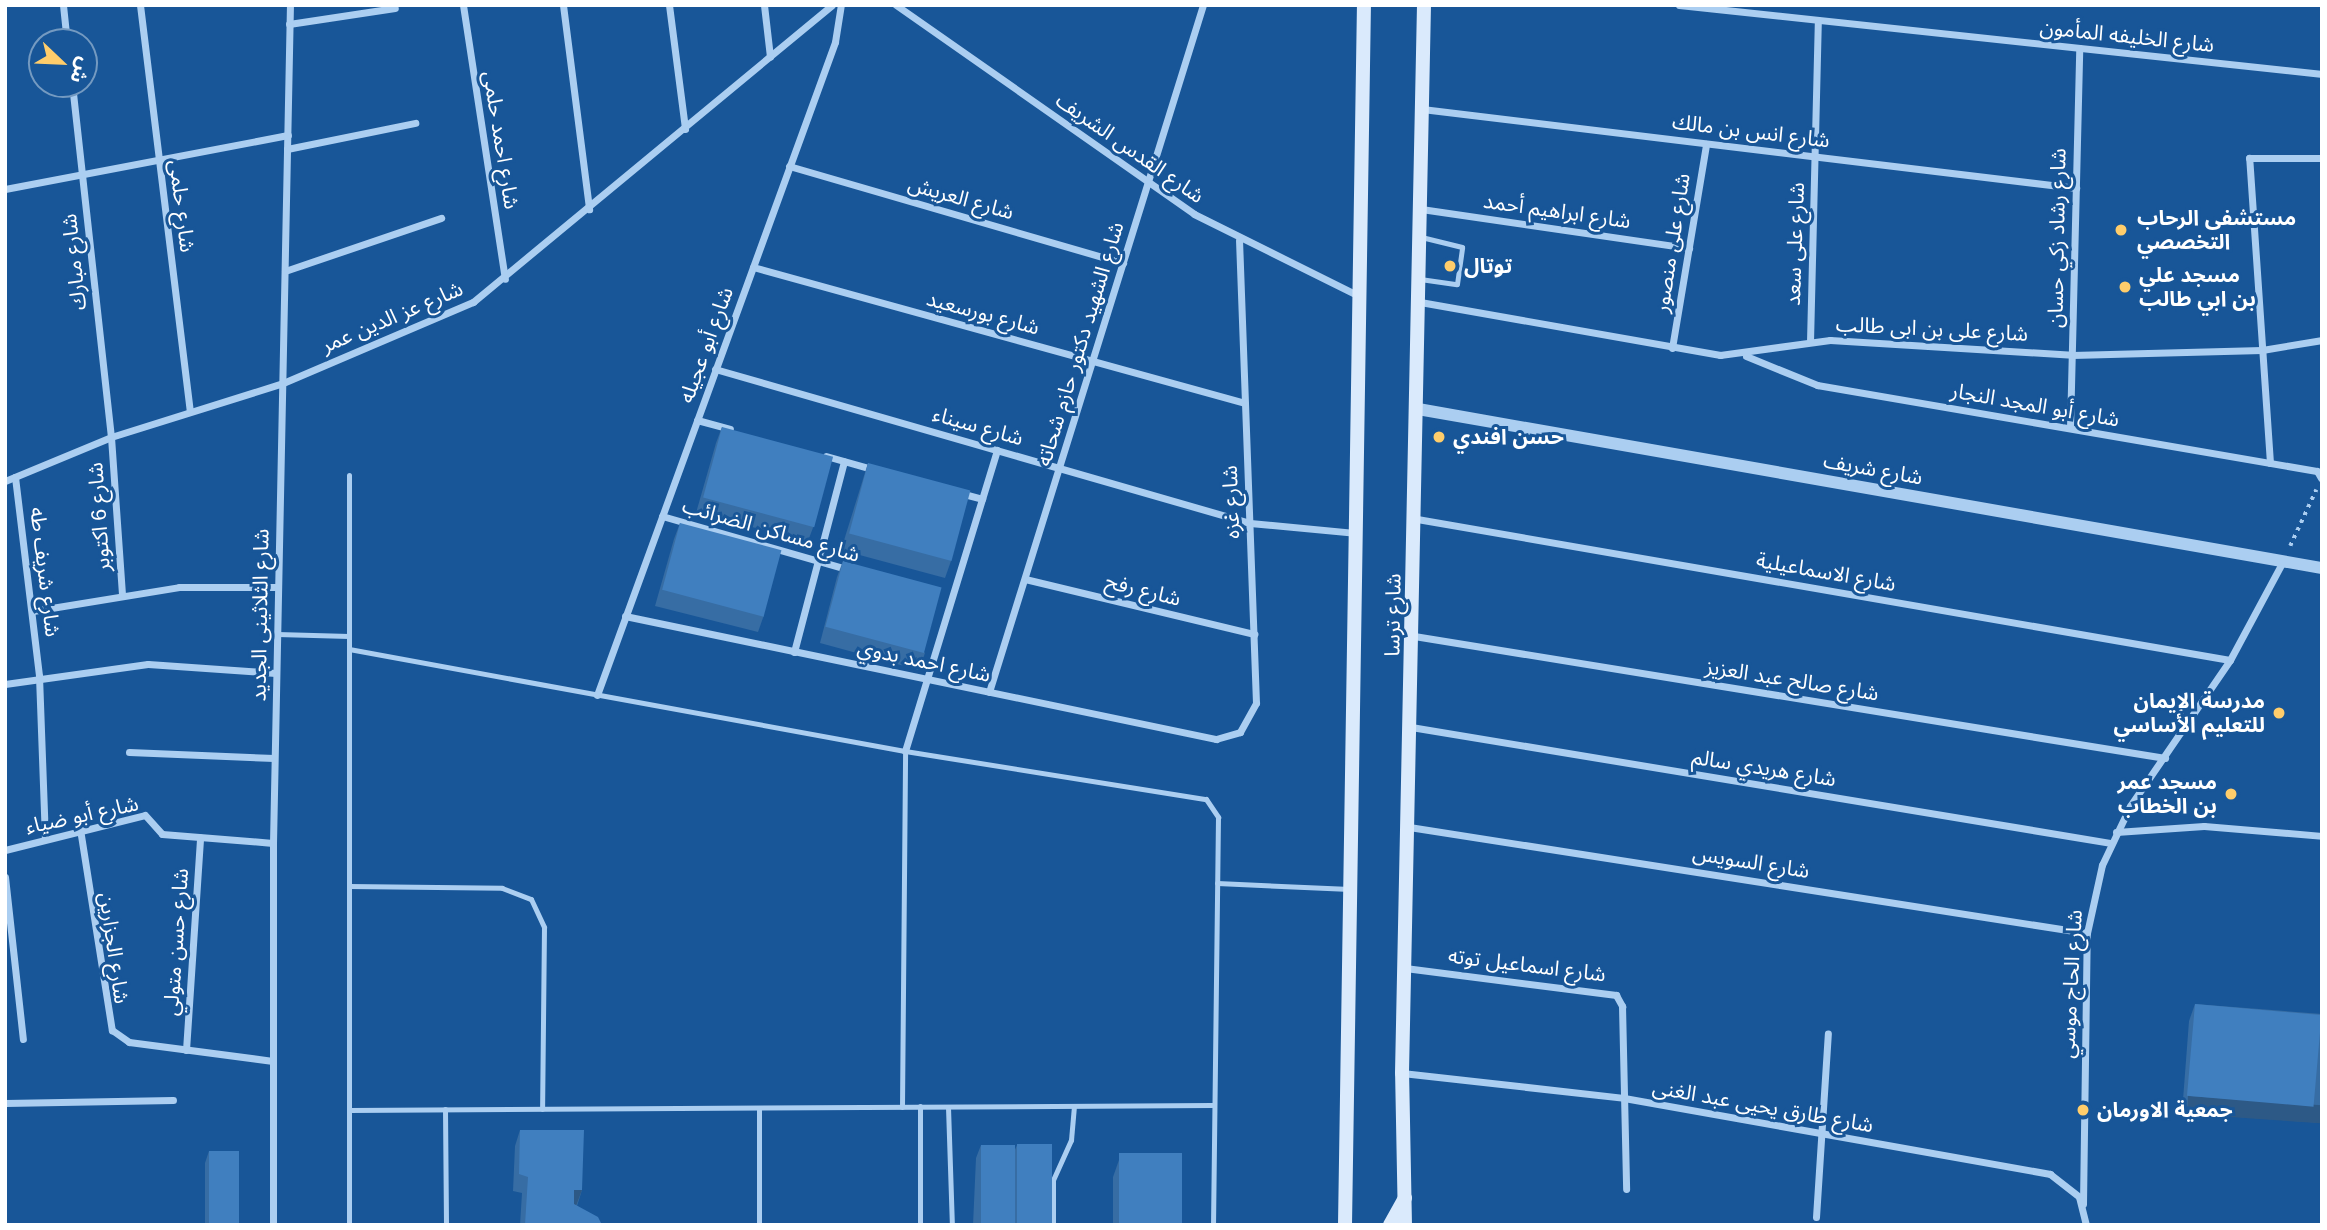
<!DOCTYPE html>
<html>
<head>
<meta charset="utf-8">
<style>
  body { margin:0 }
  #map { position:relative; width:2327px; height:1230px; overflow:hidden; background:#185698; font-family:Helvetica,"Noto Sans Arabic",sans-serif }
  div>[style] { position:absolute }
  .path>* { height:3.5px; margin-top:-1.75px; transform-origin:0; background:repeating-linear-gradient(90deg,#abcef1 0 3.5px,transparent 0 8.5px) }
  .service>* { height:5px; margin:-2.5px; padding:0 2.5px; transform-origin:2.5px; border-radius:2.5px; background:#abcef1 }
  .minor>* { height:7px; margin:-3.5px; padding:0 3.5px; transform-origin:3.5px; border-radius:3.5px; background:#abcef1 }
  .tertiary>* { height:12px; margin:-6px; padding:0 6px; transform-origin:6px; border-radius:6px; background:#abcef1 }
  .secondary>* { height:14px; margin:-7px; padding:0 7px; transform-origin:7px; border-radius:7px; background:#daeafc }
  .wall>* { inset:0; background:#376da4 }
  .shaded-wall>* { inset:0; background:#2d5986; transform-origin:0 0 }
  .building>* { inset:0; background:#407fbf; transform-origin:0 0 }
  .dots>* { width:19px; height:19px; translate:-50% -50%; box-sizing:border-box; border:4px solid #185698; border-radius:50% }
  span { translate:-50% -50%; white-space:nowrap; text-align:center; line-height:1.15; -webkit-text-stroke:6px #185698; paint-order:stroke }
  .street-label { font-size:21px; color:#fff }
  .poi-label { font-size:21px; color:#fff; font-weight:700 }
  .left { translate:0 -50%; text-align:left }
  .right { translate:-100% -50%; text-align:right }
  .frame { position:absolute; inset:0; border:7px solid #fff; pointer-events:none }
  .north { position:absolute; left:28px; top:28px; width:70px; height:70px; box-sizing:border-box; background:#185698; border:2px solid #749ac1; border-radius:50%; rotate:113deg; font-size:19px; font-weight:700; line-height:28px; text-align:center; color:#fff }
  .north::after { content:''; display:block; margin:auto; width:24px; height:32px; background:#ffcd6b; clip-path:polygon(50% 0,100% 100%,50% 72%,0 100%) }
</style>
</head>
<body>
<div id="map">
  <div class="path">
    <i style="left:2290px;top:546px;width:62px;rotate:-65.1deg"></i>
  </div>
  <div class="service">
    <i style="left:1420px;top:279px;width:37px;rotate:8deg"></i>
    <i style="left:1457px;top:284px;width:37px;rotate:-82deg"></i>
    <i style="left:1462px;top:247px;width:42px;rotate:-166.3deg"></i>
    <i style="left:277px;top:634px;width:72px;rotate:1.6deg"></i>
    <i style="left:349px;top:649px;width:565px;rotate:10.4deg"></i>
    <i style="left:905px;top:751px;width:305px;rotate:9.1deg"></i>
    <i style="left:1206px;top:799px;width:22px;rotate:56deg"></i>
    <i style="left:1218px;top:817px;width:408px;rotate:90.7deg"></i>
    <i style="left:1217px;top:883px;width:133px;rotate:2.6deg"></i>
    <i style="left:349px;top:886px;width:153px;rotate:0.7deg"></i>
    <i style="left:502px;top:888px;width:31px;rotate:21deg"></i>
    <i style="left:531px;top:899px;width:31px;rotate:65deg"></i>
    <i style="left:544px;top:927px;width:182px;rotate:90.6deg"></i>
    <i style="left:920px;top:1106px;width:119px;rotate:90deg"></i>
    <i style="left:902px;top:1107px;width:356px;rotate:-89.5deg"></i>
    <i style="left:948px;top:1107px;width:118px;rotate:88.1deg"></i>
    <i style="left:759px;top:1108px;width:117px;rotate:90deg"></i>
    <i style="left:445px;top:1109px;width:116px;rotate:89.5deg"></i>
    <i style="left:349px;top:1110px;width:863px;rotate:-0.33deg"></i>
    <i style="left:349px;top:1225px;width:750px;rotate:-90deg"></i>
    <i style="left:1053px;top:1225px;width:45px;rotate:-90deg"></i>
    <i style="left:1053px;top:1180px;width:44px;rotate:-65.8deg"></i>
    <i style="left:1071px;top:1140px;width:34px;rotate:-85deg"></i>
  </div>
  <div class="minor">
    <i style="left:63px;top:5px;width:37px;rotate:84deg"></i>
    <i style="left:140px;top:5px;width:409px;rotate:83deg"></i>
    <i style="left:463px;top:5px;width:277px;rotate:81.3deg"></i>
    <i style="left:563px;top:5px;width:206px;rotate:82.7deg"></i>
    <i style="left:669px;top:5px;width:125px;rotate:82.6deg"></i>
    <i style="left:764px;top:5px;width:52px;rotate:83.4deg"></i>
    <i style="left:896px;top:5px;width:364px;rotate:35deg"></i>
    <i style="left:1194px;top:214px;width:184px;rotate:26.4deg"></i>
    <i style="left:1679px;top:5px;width:647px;rotate:6.12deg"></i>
    <i style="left:289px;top:24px;width:107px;rotate:-8.6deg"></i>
    <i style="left:72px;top:84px;width:355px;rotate:83.7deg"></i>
    <i style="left:111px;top:437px;width:158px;rotate:86deg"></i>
    <i style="left:1422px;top:109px;width:659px;rotate:6.89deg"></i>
    <i style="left:287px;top:149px;width:131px;rotate:-11.5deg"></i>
    <i style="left:789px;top:166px;width:348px;rotate:16.2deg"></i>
    <i style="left:5px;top:189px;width:288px;rotate:-10.8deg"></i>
    <i style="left:1421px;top:209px;width:271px;rotate:8.3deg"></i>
    <i style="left:753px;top:267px;width:510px;rotate:15.45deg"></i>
    <i style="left:285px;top:271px;width:165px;rotate:-18.8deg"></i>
    <i style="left:1420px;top:302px;width:305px;rotate:10deg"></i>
    <i style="left:1720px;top:355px;width:111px;rotate:-7.8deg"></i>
    <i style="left:1830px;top:340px;width:242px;rotate:3.5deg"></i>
    <i style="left:2072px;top:355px;width:190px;rotate:-1.5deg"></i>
    <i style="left:2262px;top:350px;width:61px;rotate:-9.5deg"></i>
    <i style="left:1810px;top:342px;width:322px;rotate:-88.6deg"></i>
    <i style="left:1672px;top:348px;width:207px;rotate:-80.5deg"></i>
    <i style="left:1746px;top:356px;width:77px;rotate:22.2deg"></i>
    <i style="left:1817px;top:385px;width:507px;rotate:9.76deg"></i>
    <i style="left:2317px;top:471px;width:8px;rotate:60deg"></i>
    <i style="left:715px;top:369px;width:557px;rotate:16.06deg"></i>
    <i style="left:1250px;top:523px;width:105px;rotate:5.4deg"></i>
    <i style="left:697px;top:420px;width:34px;rotate:15deg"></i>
    <i style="left:2070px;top:428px;width:380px;rotate:-88.6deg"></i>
    <i style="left:826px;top:456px;width:51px;rotate:15.9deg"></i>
    <i style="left:2270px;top:463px;width:306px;rotate:-93.9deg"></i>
    <i style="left:2249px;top:158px;width:73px"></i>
    <i style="left:15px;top:477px;width:200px;rotate:83.1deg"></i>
    <i style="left:39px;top:676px;width:163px;rotate:87.9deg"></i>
    <i style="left:5px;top:481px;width:115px;rotate:-22.5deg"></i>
    <i style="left:111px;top:437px;width:180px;rotate:-17.4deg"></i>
    <i style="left:283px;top:383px;width:207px;rotate:-23.1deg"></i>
    <i style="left:473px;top:302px;width:466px;rotate:-39.6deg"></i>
    <i style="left:960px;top:493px;width:23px;rotate:15deg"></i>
    <i style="left:662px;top:516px;width:196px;rotate:16deg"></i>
    <i style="left:1417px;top:519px;width:825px;rotate:9.84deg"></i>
    <i style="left:1025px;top:579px;width:236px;rotate:13.5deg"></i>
    <i style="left:33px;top:611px;width:148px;rotate:-9.3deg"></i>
    <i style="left:179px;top:587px;width:99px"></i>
    <i style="left:625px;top:616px;width:604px;rotate:11.76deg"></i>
    <i style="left:1216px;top:739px;width:25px;rotate:-16deg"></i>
    <i style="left:1240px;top:732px;width:33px;rotate:-61deg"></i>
    <i style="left:1256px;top:703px;width:463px;rotate:-92.1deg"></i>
    <i style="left:1414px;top:636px;width:761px;rotate:9.23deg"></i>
    <i style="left:794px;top:652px;width:197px;rotate:-75.3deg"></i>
    <i style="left:5px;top:684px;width:144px;rotate:-8deg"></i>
    <i style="left:148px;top:664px;width:128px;rotate:4deg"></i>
    <i style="left:989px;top:692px;width:720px;rotate:-72.7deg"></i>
    <i style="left:597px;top:695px;width:695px;rotate:-69.97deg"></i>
    <i style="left:835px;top:42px;width:37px;rotate:-81deg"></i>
    <i style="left:1411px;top:727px;width:710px;rotate:9.41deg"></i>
    <i style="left:905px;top:751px;width:315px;rotate:-73deg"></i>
    <i style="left:129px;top:752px;width:145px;rotate:2.4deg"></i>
    <i style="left:1409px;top:827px;width:686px;rotate:8.89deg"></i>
    <i style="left:80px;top:829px;width:204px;rotate:81deg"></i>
    <i style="left:112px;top:1030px;width:21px;rotate:35deg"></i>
    <i style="left:129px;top:1042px;width:145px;rotate:7.5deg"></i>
    <i style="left:2116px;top:832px;width:88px;rotate:-3.9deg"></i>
    <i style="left:2204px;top:826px;width:118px;rotate:4.8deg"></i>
    <i style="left:5px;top:850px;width:144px;rotate:-14deg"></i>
    <i style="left:145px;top:815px;width:25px;rotate:48deg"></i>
    <i style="left:162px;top:834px;width:111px;rotate:4.6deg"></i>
    <i style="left:5px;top:877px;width:163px;rotate:83.7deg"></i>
    <i style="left:1405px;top:968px;width:213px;rotate:7.3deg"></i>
    <i style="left:1616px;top:995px;width:13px;rotate:61deg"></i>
    <i style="left:1622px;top:1006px;width:183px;rotate:88.7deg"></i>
    <i style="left:186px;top:1050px;width:213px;rotate:-86.2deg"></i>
    <i style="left:1402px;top:1073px;width:223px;rotate:6.4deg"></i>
    <i style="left:1624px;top:1098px;width:433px;rotate:10.1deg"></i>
    <i style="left:2050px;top:1174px;width:37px;rotate:38deg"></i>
    <i style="left:2079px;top:1197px;width:29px;rotate:76deg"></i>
    <i style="left:5px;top:1103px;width:168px;rotate:-1deg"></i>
    <i style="left:2083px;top:1204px;width:271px;rotate:-89.2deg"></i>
    <i style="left:2087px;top:933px;width:70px;rotate:-77.6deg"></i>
    <i style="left:2102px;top:865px;width:65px;rotate:-64.6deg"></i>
    <i style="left:2130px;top:806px;width:177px;rotate:-55.6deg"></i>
    <i style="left:2230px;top:660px;width:112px;rotate:-61.8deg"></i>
    <i style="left:1816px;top:1217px;width:184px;rotate:-86.3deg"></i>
    <i style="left:273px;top:1225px;width:382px;rotate:-90deg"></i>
    <i style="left:273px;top:843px;width:838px;rotate:-88.84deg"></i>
  </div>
  <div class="tertiary">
    <i style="left:1418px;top:409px;width:918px;rotate:9.98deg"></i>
  </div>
  <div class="secondary">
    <i style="left:1345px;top:1225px;width:1220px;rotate:-89.11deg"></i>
    <i style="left:1390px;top:1225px;width:31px;rotate:-61deg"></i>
    <i style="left:1405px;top:1225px;width:152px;rotate:-91.1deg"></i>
    <i style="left:1402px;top:1073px;width:1068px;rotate:-88.82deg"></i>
  </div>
  <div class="wall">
    <i style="clip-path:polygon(722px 427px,814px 525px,808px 541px,696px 513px,716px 443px)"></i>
    <i style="clip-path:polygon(868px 463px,951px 561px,945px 578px,841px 550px)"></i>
    <i style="clip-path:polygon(680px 523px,764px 615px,758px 632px,655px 606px,674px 539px)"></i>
    <i style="clip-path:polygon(843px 561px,925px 653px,919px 670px,820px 643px,837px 577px)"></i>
    <i style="clip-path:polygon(2195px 1004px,2322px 1014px,2322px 1123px,2182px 1113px,2189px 1021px)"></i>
    <i style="clip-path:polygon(520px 1130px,582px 1190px,577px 1206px,602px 1225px,520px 1225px,522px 1193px,513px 1191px,515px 1146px)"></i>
    <i style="clip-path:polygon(981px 1145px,1014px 1152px,1017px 1145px,1052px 1225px,973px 1225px,976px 1158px)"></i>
    <i style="clip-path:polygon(209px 1151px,239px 1225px,205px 1225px,205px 1163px)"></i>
    <i style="clip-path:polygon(1119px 1160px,1182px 1225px,1113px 1225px,1113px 1177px)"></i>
  </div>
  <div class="shaded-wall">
    <i style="left:2188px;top:1096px;width:134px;height:18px;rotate:4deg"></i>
    <i style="clip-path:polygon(574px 1190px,582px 1190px,576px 1206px,568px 1207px)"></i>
  </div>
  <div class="building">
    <i style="left:722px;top:427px;width:115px;height:73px;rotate:15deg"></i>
    <i style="left:868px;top:463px;width:106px;height:73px;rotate:15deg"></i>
    <i style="left:680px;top:523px;width:105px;height:69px;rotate:15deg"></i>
    <i style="left:843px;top:561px;width:102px;height:68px;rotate:15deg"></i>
    <i style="left:2195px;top:1004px;width:127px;height:92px;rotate:5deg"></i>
    <i style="clip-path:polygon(520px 1130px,584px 1130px,582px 1190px,574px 1190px,574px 1204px,598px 1217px,602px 1225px,525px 1225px,528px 1177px,519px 1174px)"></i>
    <i style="left:1052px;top:1144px;width:81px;height:35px;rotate:90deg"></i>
    <i style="left:981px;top:1145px;width:34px;height:80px"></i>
    <i style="left:209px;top:1151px;width:30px;height:74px"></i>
    <i style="left:1182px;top:1153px;width:72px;height:63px;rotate:90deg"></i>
  </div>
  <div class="dots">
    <i style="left:2121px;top:230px;background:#ffcd6b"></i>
    <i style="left:1450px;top:266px;background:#ffcd6b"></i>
    <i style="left:2125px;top:287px;background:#ffcd6b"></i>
    <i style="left:1439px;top:437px;background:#ffcd6b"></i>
    <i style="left:2279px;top:713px;background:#ffcd6b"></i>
    <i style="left:2231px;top:794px;background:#ffcd6b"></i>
    <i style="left:2083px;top:1110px;background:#ffcd6b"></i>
  </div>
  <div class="street-label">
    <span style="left:2127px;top:36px;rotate:6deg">شارع الخليفه المأمون</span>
    <span style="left:1751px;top:131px;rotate:7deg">شارع انس بن مالك</span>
    <span style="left:501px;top:140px;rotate:81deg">شارع احمد حلمى</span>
    <span style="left:1130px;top:148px;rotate:35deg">شارع القدس الشريف</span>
    <span style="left:961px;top:198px;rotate:16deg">شارع العريش</span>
    <span style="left:182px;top:206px;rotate:83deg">شارع حلمى</span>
    <span style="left:1557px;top:211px;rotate:8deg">شارع ابراهيم أحمد</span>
    <span style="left:2057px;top:238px;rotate:-89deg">شارع رشاد زكي حسان</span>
    <span style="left:1672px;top:243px;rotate:-81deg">شارع على منصور</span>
    <span style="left:1795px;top:244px;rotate:-88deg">شارع على سعد</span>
    <span style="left:74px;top:262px;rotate:-96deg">شارع مبارك</span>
    <span style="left:983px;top:313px;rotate:15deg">شارع بورسعيد</span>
    <span style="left:392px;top:317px;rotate:-23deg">شارع عز الدين عمر</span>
    <span style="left:1932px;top:329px;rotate:3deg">شارع على بن ابى طالب</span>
    <span style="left:1080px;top:344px;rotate:-73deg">شارع الشهيد دكتور حازم شحاته</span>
    <span style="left:706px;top:345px;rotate:-70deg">شارع أبو عجيله</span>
    <span style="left:2035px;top:405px;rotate:10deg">شارع أبو المجد النجار</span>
    <span style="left:978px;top:426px;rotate:16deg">شارع سيناء</span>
    <span style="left:1873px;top:469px;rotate:10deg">شارع شريف</span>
    <span style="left:1231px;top:502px;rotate:-92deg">شارع غزه</span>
    <span style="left:99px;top:517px;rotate:-94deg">شارع 6 اكتوبر</span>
    <span style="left:771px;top:530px;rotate:16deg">شارع مساكن الضرائب</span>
    <span style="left:45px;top:572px;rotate:83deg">شارع شريف طه</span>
    <span style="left:1826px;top:572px;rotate:10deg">شارع الاسماعيلية</span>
    <span style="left:1143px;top:590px;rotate:14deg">شارع رفح</span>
    <span style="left:260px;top:615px;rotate:-89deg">شارع الثلاثينى الجديد</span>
    <span style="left:1393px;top:615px;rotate:-89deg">شارع ترسا</span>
    <span style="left:924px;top:661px;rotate:12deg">شارع احمد بدوي</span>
    <span style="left:1792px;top:680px;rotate:9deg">شارع صالح عبد العزيز</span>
    <span style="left:1764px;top:768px;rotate:9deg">شارع هريدي سالم</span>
    <span style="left:82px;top:815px;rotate:-12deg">شارع أبو ضياء</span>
    <span style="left:1751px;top:862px;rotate:9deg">شارع السويس</span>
    <span style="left:176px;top:942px;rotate:-86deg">شارع حسن متولي</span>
    <span style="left:114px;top:948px;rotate:82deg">شارع الجزارين</span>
    <span style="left:1527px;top:965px;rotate:7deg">شارع اسماعيل توته</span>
    <span style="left:2071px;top:984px;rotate:-87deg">شارع الحاج موسي</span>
    <span style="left:1763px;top:1106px;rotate:10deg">شارع طارق يحيى عبد الغنى</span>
  </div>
  <div class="poi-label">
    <span class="left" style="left:2137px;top:230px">مستشفى الرحاب<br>التخصصي</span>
    <span class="left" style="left:1464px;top:266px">توتال</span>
    <span class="left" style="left:2139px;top:287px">مسجد علي<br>بن ابي طالب</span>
    <span class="left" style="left:1453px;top:437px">حسن افندي</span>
    <span class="right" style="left:2265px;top:713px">مدرسة الإيمان<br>للتعليم الأساسي</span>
    <span class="right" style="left:2217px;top:794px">مسجد عمر<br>بن الخطاب</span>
    <span class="left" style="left:2097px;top:1110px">جمعية الاورمان</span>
  </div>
  <div class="frame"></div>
  <div class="north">ش</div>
</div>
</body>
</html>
